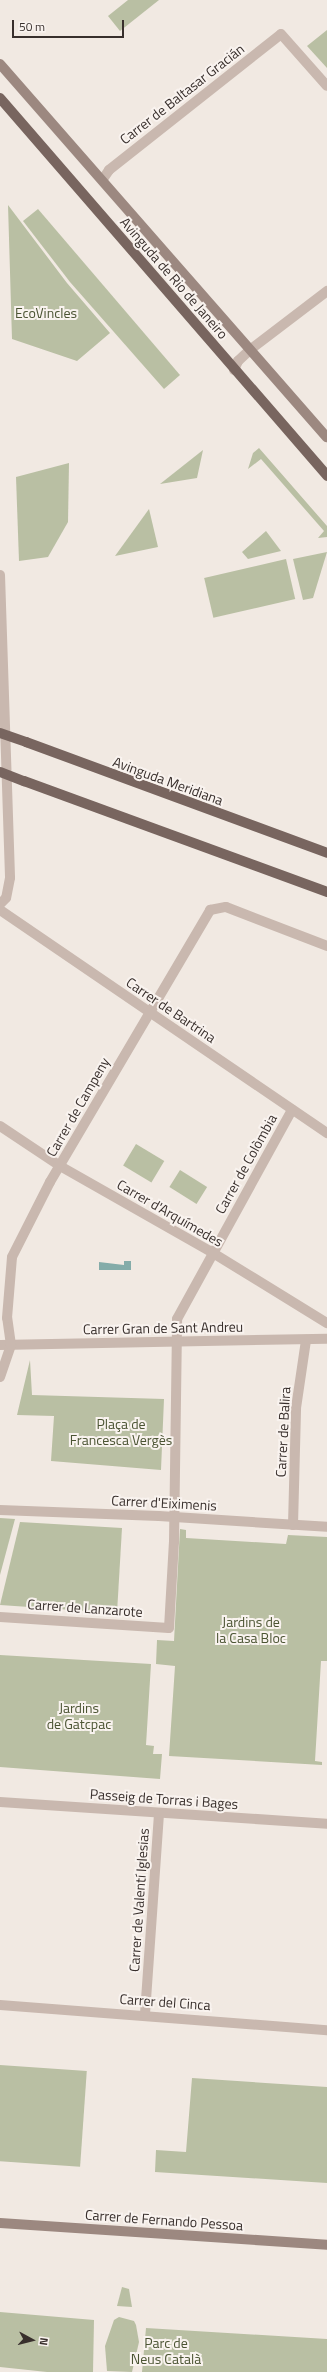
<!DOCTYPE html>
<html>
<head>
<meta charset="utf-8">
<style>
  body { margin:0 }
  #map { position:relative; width:327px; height:2372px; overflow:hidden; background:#f1e9e2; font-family:"Titillium Web",sans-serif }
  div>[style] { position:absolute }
  .green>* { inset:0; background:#b9bfa3; transform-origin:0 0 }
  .water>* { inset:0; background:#84aca9 }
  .minor>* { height:10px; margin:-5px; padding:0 5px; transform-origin:5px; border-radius:5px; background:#c9b8af }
  .tertiary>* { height:10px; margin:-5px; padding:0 5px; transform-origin:5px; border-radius:5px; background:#c9b8af }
  .secondary>* { height:10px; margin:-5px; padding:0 5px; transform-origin:5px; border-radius:5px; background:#9c8880 }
  .primary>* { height:10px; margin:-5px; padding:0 5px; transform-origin:5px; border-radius:5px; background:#78655f }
  .primary-bridge>* { height:10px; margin:-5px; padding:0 5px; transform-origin:5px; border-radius:5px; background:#78655f }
  span { translate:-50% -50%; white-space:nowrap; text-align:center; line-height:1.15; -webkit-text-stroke:4px #f9f3ef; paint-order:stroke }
  .street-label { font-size:14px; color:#382f2c }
  .park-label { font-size:14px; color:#4b5433 }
  .north { position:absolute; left:12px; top:2320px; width:40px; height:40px; -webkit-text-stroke:3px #f9f3ef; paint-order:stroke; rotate:97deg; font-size:11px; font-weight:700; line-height:16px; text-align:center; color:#382f2c }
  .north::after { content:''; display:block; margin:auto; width:14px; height:18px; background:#382f2c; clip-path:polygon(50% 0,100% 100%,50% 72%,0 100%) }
  .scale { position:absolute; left:12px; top:20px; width:112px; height:18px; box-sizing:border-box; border:2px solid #382f2c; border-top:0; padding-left:5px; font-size:12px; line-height:14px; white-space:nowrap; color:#382f2c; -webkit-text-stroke:3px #f9f3ef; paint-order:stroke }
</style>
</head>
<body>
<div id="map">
  <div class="green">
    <i style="clip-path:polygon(128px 0,159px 0,120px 31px,108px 16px)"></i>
    <i style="clip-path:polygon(327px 30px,327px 68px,307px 46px)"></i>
    <i style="clip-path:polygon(8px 205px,67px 283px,110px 333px,77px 361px,12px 339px)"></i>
    <i style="clip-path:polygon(38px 209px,180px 375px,164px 389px,70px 282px,23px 221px)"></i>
    <i style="clip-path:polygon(259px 448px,327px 526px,327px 537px,318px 538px,324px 531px,261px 459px,248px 469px,253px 453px)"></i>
    <i style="clip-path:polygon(203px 450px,197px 478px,160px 484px)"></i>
    <i style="clip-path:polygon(69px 463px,68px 522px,48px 557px,19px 561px,16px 477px)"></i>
    <i style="clip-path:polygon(149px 509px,158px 547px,115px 556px)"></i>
    <i style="clip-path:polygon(266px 531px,281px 551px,248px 559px,242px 552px)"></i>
    <i style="clip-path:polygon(327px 552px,313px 598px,303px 600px,293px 559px)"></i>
    <i style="left:286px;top:559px;width:41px;height:84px;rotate:77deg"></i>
    <i style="left:136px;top:1144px;width:33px;height:25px;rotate:31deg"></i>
    <i style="left:180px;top:1170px;width:32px;height:20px;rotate:32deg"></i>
    <i style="clip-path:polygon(30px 1360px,32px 1395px,164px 1399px,161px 1470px,51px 1461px,54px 1416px,17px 1415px)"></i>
    <i style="clip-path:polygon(0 1518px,15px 1519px,0 1575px)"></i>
    <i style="clip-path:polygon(20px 1522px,122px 1528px,117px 1613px,0 1605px)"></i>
    <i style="clip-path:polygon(180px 1529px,186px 1530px,186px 1538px,286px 1544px,288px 1535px,327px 1537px,327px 1661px,321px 1661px,315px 1761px,322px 1762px,322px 1765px,169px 1756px,175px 1666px,156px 1664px,157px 1640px,174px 1641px)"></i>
    <i style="clip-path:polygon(0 1655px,151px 1664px,146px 1745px,154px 1746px,153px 1754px,162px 1754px,160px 1779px,0 1767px)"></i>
    <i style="left:0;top:2065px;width:87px;height:96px;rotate:4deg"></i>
    <i style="clip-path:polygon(192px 2078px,327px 2087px,327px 2183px,155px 2172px,156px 2150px,186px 2152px)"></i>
    <i style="clip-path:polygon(122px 2287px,129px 2289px,132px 2307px,117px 2306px)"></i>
    <i style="clip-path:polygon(0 2312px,94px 2320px,93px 2372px,47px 2372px,0 2367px)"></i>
    <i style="clip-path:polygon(119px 2317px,134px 2321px,136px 2325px,139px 2342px,132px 2372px,107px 2371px,105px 2346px,114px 2320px)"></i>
    <i style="clip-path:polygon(146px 2328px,327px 2339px,327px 2372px,142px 2372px)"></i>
  </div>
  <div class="water">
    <i style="clip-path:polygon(124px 1261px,131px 1261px,131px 1270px,99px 1270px,99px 1262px,124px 1265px)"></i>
  </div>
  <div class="minor">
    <i style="left:103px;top:179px;width:11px;rotate:-56deg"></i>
    <i style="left:109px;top:170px;width:219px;rotate:-38.3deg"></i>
    <i style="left:281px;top:34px;width:69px;rotate:48.5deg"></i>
    <i style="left:234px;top:370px;width:10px;rotate:-66deg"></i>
    <i style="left:238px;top:361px;width:18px;rotate:-43deg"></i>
    <i style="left:251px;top:349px;width:96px;rotate:-37.3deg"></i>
    <i style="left:0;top:910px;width:396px;rotate:34.3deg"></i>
    <i style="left:0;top:1126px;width:72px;rotate:33.7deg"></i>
    <i style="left:60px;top:1166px;width:176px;rotate:29.6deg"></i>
    <i style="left:213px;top:1253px;width:134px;rotate:31.6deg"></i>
    <i style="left:0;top:1345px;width:327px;rotate:-1.1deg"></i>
    <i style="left:0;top:1377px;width:34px;rotate:-71deg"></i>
    <i style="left:11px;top:1345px;width:27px;rotate:-98deg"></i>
    <i style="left:7px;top:1318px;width:61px;rotate:-85.3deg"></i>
    <i style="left:12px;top:1257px;width:84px;rotate:-63.1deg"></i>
    <i style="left:50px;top:1182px;width:316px;rotate:-59.5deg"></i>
    <i style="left:210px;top:910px;width:16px;rotate:-11deg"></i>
    <i style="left:226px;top:907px;width:108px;rotate:21.1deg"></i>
    <i style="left:0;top:1510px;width:159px;rotate:2.2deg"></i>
    <i style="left:159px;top:1516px;width:168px;rotate:3.7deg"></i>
    <i style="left:293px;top:1525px;width:117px;rotate:-88.5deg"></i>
    <i style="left:296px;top:1408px;width:69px;rotate:-81.6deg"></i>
    <i style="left:0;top:1617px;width:169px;rotate:3.7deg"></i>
    <i style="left:169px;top:1628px;width:86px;rotate:-86.7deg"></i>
    <i style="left:174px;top:1542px;width:223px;rotate:-89.2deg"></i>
    <i style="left:177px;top:1319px;width:239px;rotate:-61.2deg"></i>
    <i style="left:0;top:2005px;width:328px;rotate:4.4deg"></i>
    <i style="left:145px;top:2014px;width:201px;rotate:-86deg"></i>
  </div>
  <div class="tertiary">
    <i style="left:0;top:575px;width:303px;rotate:88.1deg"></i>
    <i style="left:10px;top:878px;width:20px;rotate:101deg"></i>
    <i style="left:6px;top:898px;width:8px;rotate:135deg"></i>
    <i style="left:0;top:1802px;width:328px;rotate:3.8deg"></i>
  </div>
  <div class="secondary">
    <i style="left:0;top:64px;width:496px;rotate:48.8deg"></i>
    <i style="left:0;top:2223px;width:328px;rotate:3.8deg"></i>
  </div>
  <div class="primary">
    <i style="left:0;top:98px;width:500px;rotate:49.1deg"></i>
    <i style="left:26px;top:742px;width:321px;rotate:20.2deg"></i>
    <i style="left:24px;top:781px;width:323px;rotate:20.1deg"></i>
  </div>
  <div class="primary-bridge">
    <i style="left:0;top:733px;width:28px;rotate:19deg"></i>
    <i style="left:0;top:772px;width:26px;rotate:21deg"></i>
  </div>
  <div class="street-label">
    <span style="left:182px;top:94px;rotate:-38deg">Carrer de Baltasar Gracián</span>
    <span style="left:174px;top:278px;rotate:49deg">Avinguda de Rio de Janeiro</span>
    <span style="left:168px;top:781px;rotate:20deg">Avinguda Meridiana</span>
    <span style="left:171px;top:1010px;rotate:34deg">Carrer de Bartrina</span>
    <span style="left:78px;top:1107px;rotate:-60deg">Carrer de Campeny</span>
    <span style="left:246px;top:1164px;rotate:-61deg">Carrer de Colòmbia</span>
    <span style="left:170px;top:1213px;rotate:30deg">Carrer d'Arquímedes</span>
    <span style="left:163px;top:1328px;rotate:-1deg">Carrer Gran de Sant Andreu</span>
    <span style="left:283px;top:1432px;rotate:-87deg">Carrer de Balira</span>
    <span style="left:164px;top:1503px;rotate:3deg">Carrer d'Eiximenis</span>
    <span style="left:85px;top:1608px;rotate:4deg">Carrer de Lanzarote</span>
    <span style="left:164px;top:1799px;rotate:4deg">Passeig de Torras i Bages</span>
    <span style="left:139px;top:1900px;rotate:-86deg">Carrer de Valentí Iglesias</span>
    <span style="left:165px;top:2002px;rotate:4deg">Carrer del Cinca</span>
    <span style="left:164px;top:2220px;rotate:4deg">Carrer de Fernando Pessoa</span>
  </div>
  <div class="park-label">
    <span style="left:46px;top:313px">EcoVincles</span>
    <span style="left:121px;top:1432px">Plaça de<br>Francesca Vergès</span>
    <span style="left:251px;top:1630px">Jardins de<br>la Casa Bloc</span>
    <span style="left:79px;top:1716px">Jardins<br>de Gatcpac</span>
    <span style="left:166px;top:2351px">Parc de<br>Neus Català</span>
  </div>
  <div class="north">N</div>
  <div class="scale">50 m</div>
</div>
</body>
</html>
